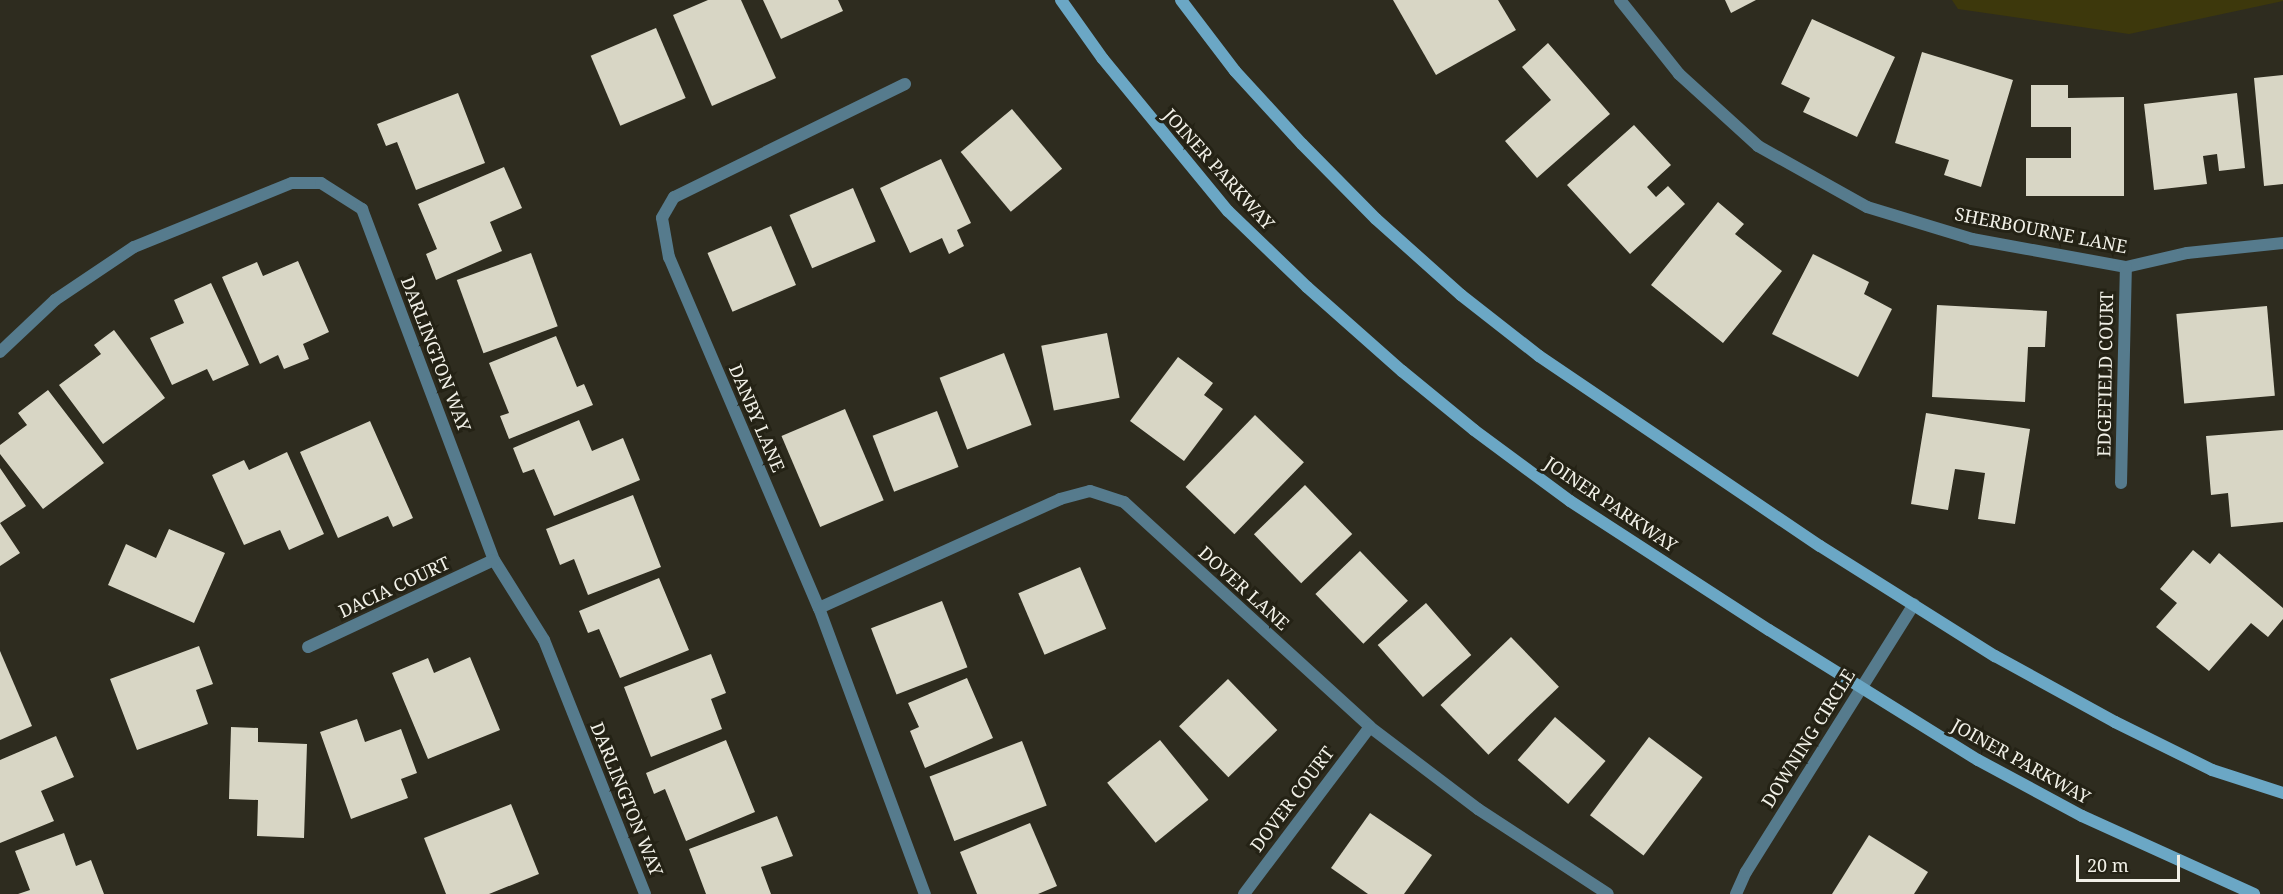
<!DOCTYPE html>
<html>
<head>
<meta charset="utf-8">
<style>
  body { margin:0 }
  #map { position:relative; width:2283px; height:894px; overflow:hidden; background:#2e2c1f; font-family:"Noto Serif",serif }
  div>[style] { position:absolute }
  .green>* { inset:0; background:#3d380c }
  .building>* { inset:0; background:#d8d6c5; transform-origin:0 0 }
  .street>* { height:12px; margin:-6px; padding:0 6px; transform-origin:6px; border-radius:6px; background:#567b8d }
  .secondary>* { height:12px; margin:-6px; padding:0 6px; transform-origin:6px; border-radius:6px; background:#6ba7c5 }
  span { translate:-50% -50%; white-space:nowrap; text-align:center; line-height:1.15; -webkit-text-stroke:6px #242215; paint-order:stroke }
  .street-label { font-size:18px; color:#f1f0e7 }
  .scale { position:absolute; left:2076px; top:855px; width:104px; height:27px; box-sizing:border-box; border:3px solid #f1f0e7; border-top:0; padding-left:8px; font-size:18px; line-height:21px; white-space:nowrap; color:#f1f0e7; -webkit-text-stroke:4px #242215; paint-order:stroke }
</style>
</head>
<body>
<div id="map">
  <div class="green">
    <i style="clip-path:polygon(1952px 0,2283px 0,2283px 1px,2129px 34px,1958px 9px)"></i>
  </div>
  <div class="building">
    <i style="clip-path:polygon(708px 0,741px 0,776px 78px,712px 106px,673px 15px)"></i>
    <i style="clip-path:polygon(763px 0,838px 0,843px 11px,781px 39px)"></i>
    <i style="clip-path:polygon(1393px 0,1498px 0,1516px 30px,1436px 75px)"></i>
    <i style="clip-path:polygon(1725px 0,1756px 0,1731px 13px)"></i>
    <i style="clip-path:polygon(1812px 19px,1895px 57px,1857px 137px,1803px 112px,1810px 98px,1781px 84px)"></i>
    <i style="left:656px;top:28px;width:76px;height:71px;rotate:67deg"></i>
    <i style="clip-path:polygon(1548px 43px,1610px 114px,1537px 178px,1505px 141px,1551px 100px,1522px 67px)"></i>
    <i style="clip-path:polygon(1922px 52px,2013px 80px,1981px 187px,1944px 175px,1949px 160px,1895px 143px)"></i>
    <i style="clip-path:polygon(2283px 75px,2283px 184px,2264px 186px,2254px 78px)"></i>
    <i style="clip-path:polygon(2031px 85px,2068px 85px,2068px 98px,2124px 97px,2124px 196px,2026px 196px,2026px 158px,2071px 158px,2071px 127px,2031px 127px)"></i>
    <i style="clip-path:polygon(458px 93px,485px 163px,416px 190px,397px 142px,386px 146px,377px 124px)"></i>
    <i style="clip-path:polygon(2237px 93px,2245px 168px,2219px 171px,2217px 154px,2203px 156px,2207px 184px,2154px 190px,2144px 104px)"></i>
    <i style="left:1012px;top:109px;width:78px;height:67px;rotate:50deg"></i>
    <i style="clip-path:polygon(1634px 125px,1671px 165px,1647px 187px,1656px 197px,1668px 186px,1685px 204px,1630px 254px,1567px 185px)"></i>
    <i style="clip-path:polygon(941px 159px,971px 223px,957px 230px,964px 246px,949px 254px,942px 238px,910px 253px,880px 188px)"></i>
    <i style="clip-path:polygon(504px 167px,522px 208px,490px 222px,502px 251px,436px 280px,426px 254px,437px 249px,418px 204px)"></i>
    <i style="left:853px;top:188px;width:58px;height:69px;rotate:67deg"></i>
    <i style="clip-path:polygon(1718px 202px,1744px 224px,1735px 234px,1782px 271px,1723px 343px,1651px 285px)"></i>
    <i style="left:771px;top:226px;width:64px;height:69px;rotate:67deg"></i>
    <i style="left:531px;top:253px;width:78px;height:79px;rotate:70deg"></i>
    <i style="clip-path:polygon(1813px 254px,1869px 282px,1864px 294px,1892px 309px,1858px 377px,1772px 334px)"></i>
    <i style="clip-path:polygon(298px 261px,329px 332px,303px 344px,309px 359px,284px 369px,278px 355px,260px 364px,222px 277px,257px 262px,263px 276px)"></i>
    <i style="clip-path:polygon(211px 283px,249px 365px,213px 381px,207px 369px,172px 385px,150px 338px,184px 323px,174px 300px)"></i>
    <i style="clip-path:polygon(1937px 305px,2047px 311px,2045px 347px,2028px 347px,2025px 402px,1932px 397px)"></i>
    <i style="left:2267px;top:306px;width:90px;height:91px;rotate:85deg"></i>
    <i style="clip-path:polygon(114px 330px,165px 398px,103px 444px,59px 385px,101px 354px,94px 345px)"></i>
    <i style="left:1107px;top:333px;width:66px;height:67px;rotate:79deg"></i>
    <i style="clip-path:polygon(556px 336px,577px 387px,584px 384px,593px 405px,509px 439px,500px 416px,509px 413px,489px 363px)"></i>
    <i style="left:1004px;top:353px;width:77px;height:69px;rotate:69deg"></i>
    <i style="clip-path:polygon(1178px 357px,1213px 383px,1204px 395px,1223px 409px,1184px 461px,1130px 421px)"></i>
    <i style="clip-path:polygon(48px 390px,104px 463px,43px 509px,0 454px,0 445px,27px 425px,18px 413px)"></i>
    <i style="left:845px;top:409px;width:99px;height:69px;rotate:67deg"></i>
    <i style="left:937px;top:411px;width:60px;height:69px;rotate:69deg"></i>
    <i style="clip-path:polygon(1926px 413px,2030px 429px,2015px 524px,1978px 519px,1985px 473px,1955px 469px,1948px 510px,1911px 504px)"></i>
    <i style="left:1255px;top:415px;width:68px;height:100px;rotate:44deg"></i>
    <i style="clip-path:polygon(579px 420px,592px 451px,623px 438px,640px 480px,554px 516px,534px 469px,523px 473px,513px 448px)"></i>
    <i style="clip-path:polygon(370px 421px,413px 518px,393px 527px,388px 516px,338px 538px,300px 452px)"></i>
    <i style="clip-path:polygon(2283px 430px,2283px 522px,2231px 527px,2228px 493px,2211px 495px,2206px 436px)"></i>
    <i style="clip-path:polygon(287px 452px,324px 534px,289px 550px,280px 530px,244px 545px,212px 475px,244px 460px,249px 470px)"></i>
    <i style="clip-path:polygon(0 468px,26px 506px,0 523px,20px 553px,0 566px)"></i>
    <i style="left:1305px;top:485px;width:68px;height:71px;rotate:46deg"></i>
    <i style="clip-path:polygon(633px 495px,661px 567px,588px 595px,574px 559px,560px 565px,546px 529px)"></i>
    <i style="clip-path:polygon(169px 529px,225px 553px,194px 623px,108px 585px,126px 544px,156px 558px)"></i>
    <i style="clip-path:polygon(2193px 550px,2210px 564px,2219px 553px,2283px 608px,2283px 619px,2268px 637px,2251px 623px,2209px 671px,2156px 627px,2177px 603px,2160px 589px)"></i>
    <i style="left:1360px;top:551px;width:69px;height:62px;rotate:46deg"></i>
    <i style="left:1080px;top:567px;width:67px;height:67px;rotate:67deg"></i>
    <i style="clip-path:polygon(659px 578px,689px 650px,620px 678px,599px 629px,588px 633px,579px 611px)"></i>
    <i style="left:942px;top:601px;width:71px;height:76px;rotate:69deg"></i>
    <i style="left:1426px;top:603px;width:69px;height:64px;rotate:49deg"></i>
    <i style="left:1511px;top:637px;width:69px;height:98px;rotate:46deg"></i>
    <i style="clip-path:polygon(199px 646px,213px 684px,196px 690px,208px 724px,137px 750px,110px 679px)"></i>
    <i style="clip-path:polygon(0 651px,32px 726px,0 740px)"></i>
    <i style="clip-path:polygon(711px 654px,726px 693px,711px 699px,722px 729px,651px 757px,624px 687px)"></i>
    <i style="clip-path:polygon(470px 657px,500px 730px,428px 759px,392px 673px,428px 658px,434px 673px)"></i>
    <i style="clip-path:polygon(967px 678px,993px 738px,925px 768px,910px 731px,919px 727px,908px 703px)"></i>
    <i style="left:1228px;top:679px;width:71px;height:68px;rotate:46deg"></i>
    <i style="left:1555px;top:717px;width:67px;height:57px;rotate:41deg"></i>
    <i style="clip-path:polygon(357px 719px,365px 742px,401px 729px,417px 773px,401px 779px,408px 798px,351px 819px,320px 732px)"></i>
    <i style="clip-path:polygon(231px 727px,258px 728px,258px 742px,307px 744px,304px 838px,257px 836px,258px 800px,229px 799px)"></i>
    <i style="clip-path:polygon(56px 736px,74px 777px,41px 791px,54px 821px,0 843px,0 760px)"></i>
    <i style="left:1649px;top:737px;width:67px;height:98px;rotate:37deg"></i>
    <i style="clip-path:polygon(726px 740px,755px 812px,686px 841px,665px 789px,654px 794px,646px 773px)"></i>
    <i style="left:1160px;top:740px;width:77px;height:68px;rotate:51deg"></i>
    <i style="left:1022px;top:741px;width:69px;height:99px;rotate:69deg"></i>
    <i style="clip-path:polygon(511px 804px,539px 874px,489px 894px,446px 894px,424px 838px)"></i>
    <i style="clip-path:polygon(1370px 813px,1432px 855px,1404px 894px,1368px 894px,1331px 868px)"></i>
    <i style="clip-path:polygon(777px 816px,793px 856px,761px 867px,771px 894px,706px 894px,689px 849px)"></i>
    <i style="clip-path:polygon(1030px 823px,1057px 886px,1038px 894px,977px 894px,960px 852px)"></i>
    <i style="clip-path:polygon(64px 833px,76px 866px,91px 860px,104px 894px,18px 894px,30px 890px,15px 851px)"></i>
    <i style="clip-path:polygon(1869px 835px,1928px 872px,1914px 894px,1832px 894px)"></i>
  </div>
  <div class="street">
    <i style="left:1620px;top:0;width:95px;rotate:51.4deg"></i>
    <i style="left:1679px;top:74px;width:107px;rotate:42.3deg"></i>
    <i style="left:1758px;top:146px;width:125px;rotate:29.2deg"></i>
    <i style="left:1867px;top:207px;width:110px;rotate:16.9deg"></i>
    <i style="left:1972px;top:239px;width:157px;rotate:10.3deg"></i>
    <i style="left:2126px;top:267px;width:63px;rotate:-12.9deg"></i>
    <i style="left:2187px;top:253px;width:97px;rotate:-5.9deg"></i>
    <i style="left:905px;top:84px;width:257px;rotate:153.9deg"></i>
    <i style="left:674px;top:197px;width:24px;rotate:120deg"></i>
    <i style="left:662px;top:218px;width:40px;rotate:80deg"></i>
    <i style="left:669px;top:257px;width:382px;rotate:66.9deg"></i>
    <i style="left:819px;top:608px;width:305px;rotate:69.7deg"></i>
    <i style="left:0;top:352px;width:76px;rotate:-43.4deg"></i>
    <i style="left:55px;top:300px;width:95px;rotate:-33.9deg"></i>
    <i style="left:134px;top:247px;width:170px;rotate:-22.1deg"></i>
    <i style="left:292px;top:183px;width:29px"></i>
    <i style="left:321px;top:183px;width:49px;rotate:32.4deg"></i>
    <i style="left:362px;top:209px;width:375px;rotate:69.4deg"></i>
    <i style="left:494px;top:560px;width:94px;rotate:58deg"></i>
    <i style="left:544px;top:640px;width:273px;rotate:68.3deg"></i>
    <i style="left:2121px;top:483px;width:216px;rotate:-88.7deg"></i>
    <i style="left:819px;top:608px;width:265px;rotate:-24.3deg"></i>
    <i style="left:1060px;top:499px;width:31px;rotate:-15deg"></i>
    <i style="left:1090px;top:491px;width:36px;rotate:18deg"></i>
    <i style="left:1124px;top:502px;width:333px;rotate:42.4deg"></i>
    <i style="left:1370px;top:727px;width:136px;rotate:37.2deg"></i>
    <i style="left:1478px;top:809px;width:155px;rotate:33.2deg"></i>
    <i style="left:308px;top:647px;width:205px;rotate:-25.1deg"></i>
    <i style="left:1244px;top:894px;width:209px;rotate:-53deg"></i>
    <i style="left:1736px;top:894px;width:24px;rotate:-66deg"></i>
    <i style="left:1746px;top:872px;width:316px;rotate:-57.9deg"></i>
  </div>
  <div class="secondary">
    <i style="left:1061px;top:0;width:72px;rotate:54.6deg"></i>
    <i style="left:1103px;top:59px;width:197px;rotate:50.6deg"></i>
    <i style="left:1228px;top:211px;width:110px;rotate:43.9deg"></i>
    <i style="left:1307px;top:287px;width:127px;rotate:41.5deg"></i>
    <i style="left:1402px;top:371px;width:93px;rotate:39.3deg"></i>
    <i style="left:1474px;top:430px;width:119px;rotate:36.5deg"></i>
    <i style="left:1570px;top:501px;width:237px;rotate:33deg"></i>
    <i style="left:1769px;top:630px;width:246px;rotate:31.9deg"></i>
    <i style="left:1978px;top:760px;width:118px;rotate:28.3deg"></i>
    <i style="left:2082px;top:816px;width:189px;rotate:24.4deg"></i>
    <i style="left:1181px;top:0;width:89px;rotate:52.7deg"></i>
    <i style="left:1235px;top:71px;width:99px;rotate:47.5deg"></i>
    <i style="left:1302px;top:144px;width:105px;rotate:45.4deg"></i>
    <i style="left:1376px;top:219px;width:114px;rotate:41.8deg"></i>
    <i style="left:1461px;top:295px;width:99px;rotate:38deg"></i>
    <i style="left:1539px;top:356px;width:339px;rotate:34.1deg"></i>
    <i style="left:1820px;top:546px;width:207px;rotate:32.2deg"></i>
    <i style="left:1995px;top:656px;width:137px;rotate:28.8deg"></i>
    <i style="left:2115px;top:722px;width:108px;rotate:26.3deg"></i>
    <i style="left:2212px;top:770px;width:75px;rotate:17.9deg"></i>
  </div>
  <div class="street-label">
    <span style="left:1219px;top:169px;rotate:48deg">JOINER PARKWAY</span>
    <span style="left:2041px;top:230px;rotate:11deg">SHERBOURNE LANE</span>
    <span style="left:436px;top:354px;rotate:69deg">DARLINGTON WAY</span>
    <span style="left:2105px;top:374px;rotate:-89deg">EDGEFIELD COURT</span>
    <span style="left:757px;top:418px;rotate:67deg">DANBY LANE</span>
    <span style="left:1611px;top:504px;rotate:34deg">JOINER PARKWAY</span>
    <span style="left:394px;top:587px;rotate:-25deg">DACIA COURT</span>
    <span style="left:1244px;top:588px;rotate:42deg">DOVER LANE</span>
    <span style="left:1808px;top:738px;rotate:-58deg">DOWNING CIRCLE</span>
    <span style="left:2021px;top:761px;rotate:29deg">JOINER PARKWAY</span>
    <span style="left:627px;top:799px;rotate:68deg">DARLINGTON WAY</span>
    <span style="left:1292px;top:799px;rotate:-53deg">DOVER COURT</span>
  </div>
  <div class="scale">20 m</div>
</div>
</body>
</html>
